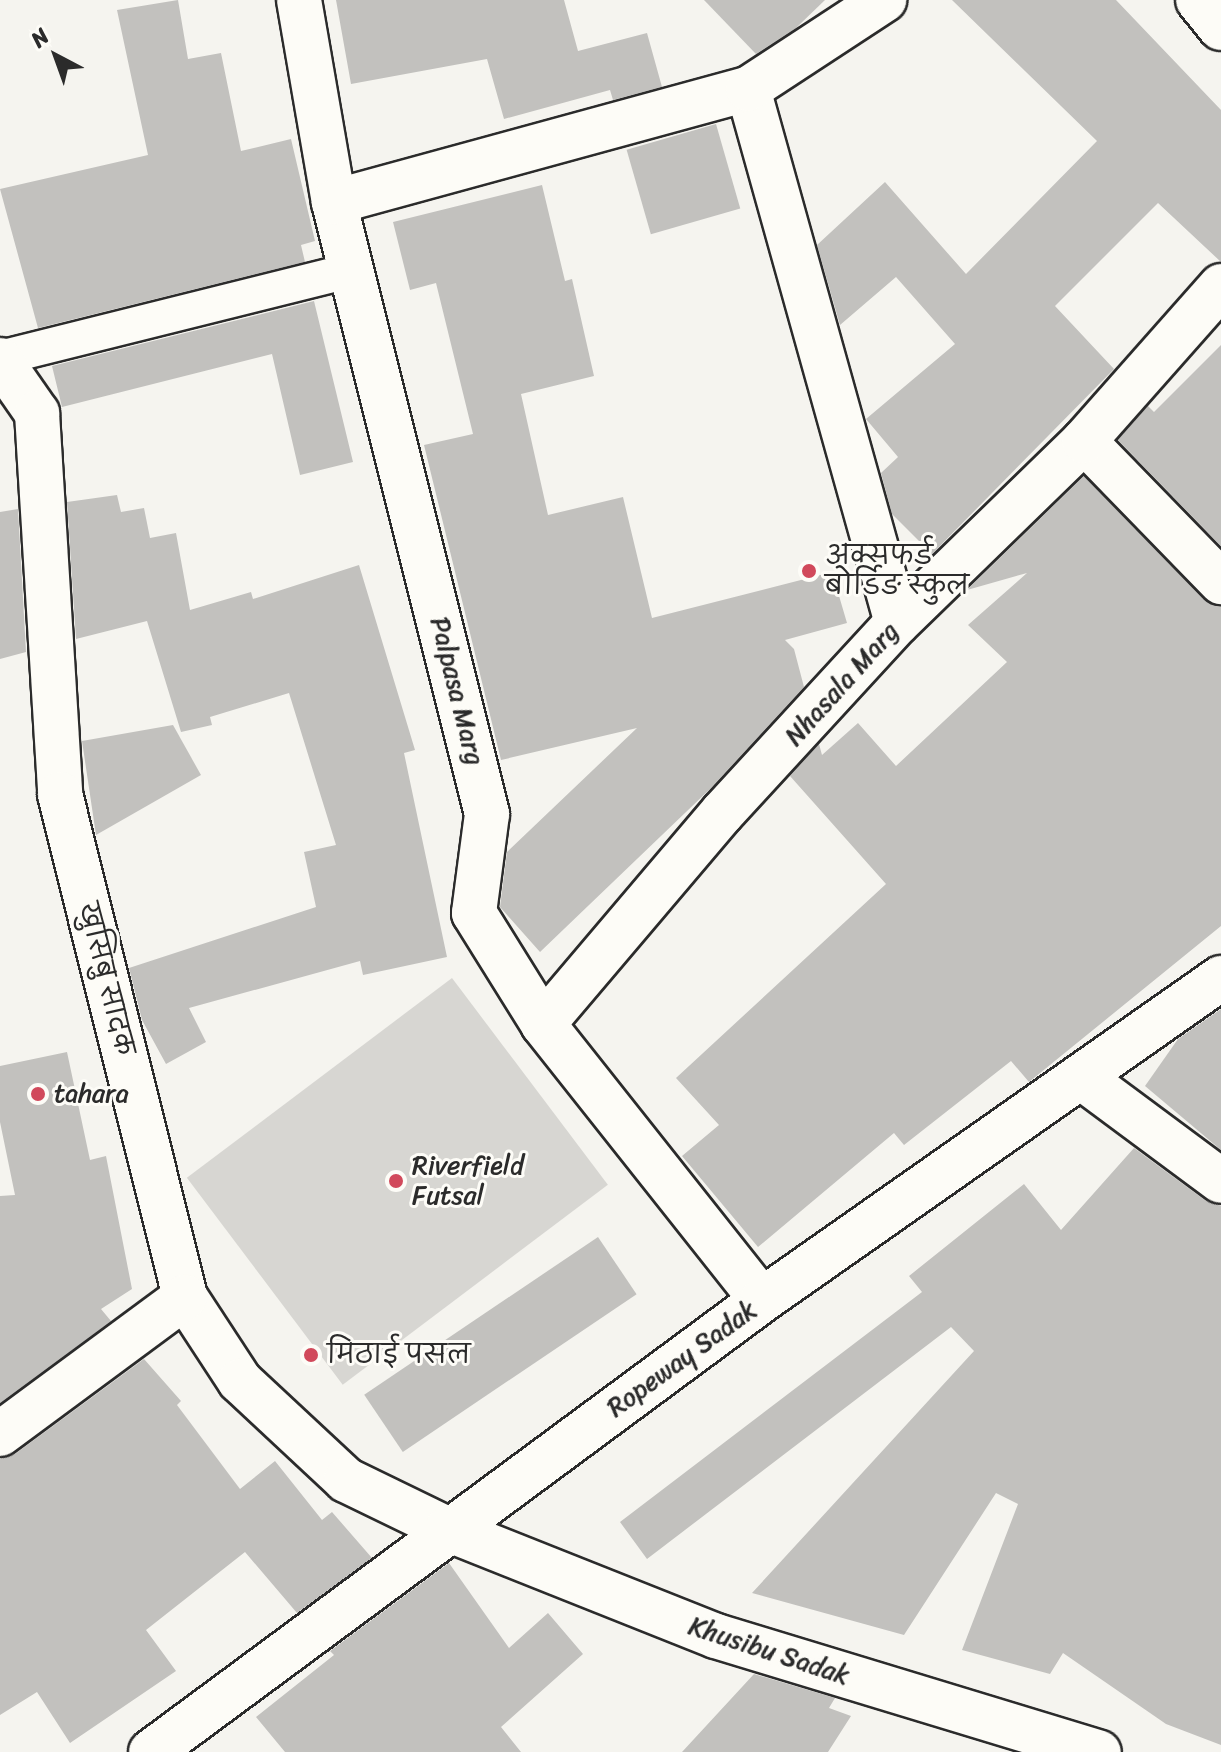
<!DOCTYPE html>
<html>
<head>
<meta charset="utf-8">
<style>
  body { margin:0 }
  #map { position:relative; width:1221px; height:1752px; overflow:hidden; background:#f5f4ef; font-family:Sriracha,"Playpen Sans Deva",sans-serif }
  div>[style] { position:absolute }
  .green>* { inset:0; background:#d7d6d2; transform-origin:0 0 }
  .building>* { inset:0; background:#c2c1be; transform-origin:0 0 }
  .roads { filter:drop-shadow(2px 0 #2b2b2b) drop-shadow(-2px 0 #2b2b2b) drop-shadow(0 2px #2b2b2b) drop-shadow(0 -2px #2b2b2b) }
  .lane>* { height:34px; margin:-17px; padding:0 17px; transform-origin:17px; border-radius:17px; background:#fdfcf7 }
  .street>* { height:44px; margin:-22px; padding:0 22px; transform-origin:22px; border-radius:22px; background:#fdfcf7 }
  .secondary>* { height:44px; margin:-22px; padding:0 22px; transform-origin:22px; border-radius:22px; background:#fdfcf7 }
  .dots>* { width:22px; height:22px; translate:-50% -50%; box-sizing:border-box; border:4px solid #fdfcf7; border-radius:50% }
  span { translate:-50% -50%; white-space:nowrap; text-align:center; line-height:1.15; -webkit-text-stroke:6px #fdfcf7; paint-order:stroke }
  .poi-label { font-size:26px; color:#2b2b2b }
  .left { translate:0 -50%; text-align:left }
  .street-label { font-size:26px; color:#2b2b2b }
  .north { position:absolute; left:16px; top:16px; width:80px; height:80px; -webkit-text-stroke:6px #fdfcf7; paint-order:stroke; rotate:319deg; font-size:22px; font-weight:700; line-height:32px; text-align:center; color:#2b2b2b }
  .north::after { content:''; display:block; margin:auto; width:28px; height:36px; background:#2b2b2b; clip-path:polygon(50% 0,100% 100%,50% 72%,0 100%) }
</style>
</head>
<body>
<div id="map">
  <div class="green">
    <i style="left:452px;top:978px;width:259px;height:332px;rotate:53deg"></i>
  </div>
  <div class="building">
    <i style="clip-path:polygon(178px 0,188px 59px,221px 53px,241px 151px,291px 139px,315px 241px,301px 245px,305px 262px,38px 328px,0 189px,148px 155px,117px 10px)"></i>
    <i style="clip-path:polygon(336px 0,564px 0,578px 51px,647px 33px,662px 87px,613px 100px,610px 90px,504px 119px,487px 59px,351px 84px)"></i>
    <i style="clip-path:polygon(704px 0,825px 0,796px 28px,756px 54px)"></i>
    <i style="clip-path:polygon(952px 0,1116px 0,1221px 110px,1221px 262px,1158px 203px,1055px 306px,1114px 369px,932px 554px,892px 514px,881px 473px,898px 457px,866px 419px,955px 344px,896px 277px,840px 325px,817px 245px,885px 182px,966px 274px,1097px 141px)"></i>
    <i style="left:716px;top:124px;width:88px;height:93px;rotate:74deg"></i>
    <i style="clip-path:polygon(542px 185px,565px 281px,572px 279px,594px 376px,521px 394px,548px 515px,623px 497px,652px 618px,832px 572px,847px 623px,785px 640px,794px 649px,804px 687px,710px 789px,540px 952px,500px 907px,507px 852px,637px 728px,501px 760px,424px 445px,473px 434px,436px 283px,410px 290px,393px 222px)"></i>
    <i style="clip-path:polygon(314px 301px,353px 462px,300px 475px,272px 354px,62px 407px,52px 366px)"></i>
    <i style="clip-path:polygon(1221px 345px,1221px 546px,1118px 440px,1148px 406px,1154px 412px)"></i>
    <i style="clip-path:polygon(1084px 476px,1203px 599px,1221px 606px,1221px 926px,1029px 1082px,1011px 1061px,904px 1145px,894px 1133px,758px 1247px,682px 1156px,719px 1125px,676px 1078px,886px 884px,790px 776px,819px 744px,822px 755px,858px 723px,896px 766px,1007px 662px,968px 625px,1027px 573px,967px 590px)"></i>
    <i style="clip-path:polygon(117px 495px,121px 512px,144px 508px,150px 538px,176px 533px,190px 610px,251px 592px,253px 599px,359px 565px,415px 750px,404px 753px,447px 957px,363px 975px,360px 961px,189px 1008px,206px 1042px,166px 1064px,142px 1020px,129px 968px,316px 907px,304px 852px,336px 845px,289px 693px,210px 717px,212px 725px,181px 732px,147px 621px,76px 639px,67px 502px)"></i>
    <i style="clip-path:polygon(18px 509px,26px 652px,0 659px,0 512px)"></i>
    <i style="clip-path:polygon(173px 725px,201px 775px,96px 835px,82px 741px)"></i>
    <i style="clip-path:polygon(1221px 1009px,1221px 1150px,1145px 1086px,1178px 1039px)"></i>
    <i style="clip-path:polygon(67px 1052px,90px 1160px,106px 1156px,132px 1289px,101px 1309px,111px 1321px,0 1403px,0 1196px,15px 1195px,0 1122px,0 1066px)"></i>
    <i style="clip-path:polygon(1134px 1148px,1206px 1201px,1221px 1206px,1221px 1745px,1166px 1724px,1063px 1653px,1050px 1674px,962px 1650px,1018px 1504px,996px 1493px,904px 1635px,752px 1593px,974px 1351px,951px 1327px,647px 1559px,620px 1522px,922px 1292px,909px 1276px,1024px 1184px,1061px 1230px)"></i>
    <i style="left:598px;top:1237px;width:69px;height:282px;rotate:56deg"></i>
    <i style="clip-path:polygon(144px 1359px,181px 1401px,177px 1405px,240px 1489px,275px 1461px,322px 1520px,332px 1512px,372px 1558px,297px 1613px,245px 1552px,146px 1630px,176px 1671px,70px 1743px,37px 1692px,0 1715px,0 1459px,15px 1454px)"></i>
    <i style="clip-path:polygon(449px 1563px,509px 1648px,548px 1613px,583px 1654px,501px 1727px,521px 1752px,285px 1752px,256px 1717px,334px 1655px,330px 1651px)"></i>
    <i style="clip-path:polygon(754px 1674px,835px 1698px,829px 1708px,851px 1716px,828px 1752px,682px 1752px)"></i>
  </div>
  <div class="roads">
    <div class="lane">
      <i style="left:0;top:358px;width:365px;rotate:-14deg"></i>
    </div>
    <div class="street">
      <i style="left:299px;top:0;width:205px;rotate:80.2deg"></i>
      <i style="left:334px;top:202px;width:631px;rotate:75.96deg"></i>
      <i style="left:487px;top:814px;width:100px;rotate:97.5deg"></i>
      <i style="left:474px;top:913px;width:131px;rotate:58.1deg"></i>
      <i style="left:543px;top:1024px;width:352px;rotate:51.6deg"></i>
      <i style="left:1198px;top:0;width:36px;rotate:51deg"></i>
      <i style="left:748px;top:89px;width:554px;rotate:74.41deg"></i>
      <i style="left:334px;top:202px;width:429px;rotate:-15.3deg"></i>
      <i style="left:748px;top:89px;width:163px;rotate:-33.2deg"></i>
      <i style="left:0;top:360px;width:65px;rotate:55.1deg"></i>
      <i style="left:37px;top:413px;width:382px;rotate:86.5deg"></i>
      <i style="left:60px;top:794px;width:518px;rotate:76.04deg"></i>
      <i style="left:185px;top:1297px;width:100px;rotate:56.8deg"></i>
      <i style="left:240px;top:1381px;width:145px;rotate:43deg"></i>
      <i style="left:346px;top:1480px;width:112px;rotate:25.9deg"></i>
      <i style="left:447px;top:1529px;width:289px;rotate:21.7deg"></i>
      <i style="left:716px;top:1636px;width:400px;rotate:16.9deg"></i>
      <i style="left:1084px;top:441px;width:197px;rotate:45.8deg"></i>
      <i style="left:543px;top:1024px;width:277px;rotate:-49.7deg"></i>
      <i style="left:722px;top:813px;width:258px;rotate:-47.4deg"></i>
      <i style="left:897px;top:623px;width:261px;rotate:-44.2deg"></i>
      <i style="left:1084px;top:441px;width:207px;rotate:-48.5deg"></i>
      <i style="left:1081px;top:1077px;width:174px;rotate:36.6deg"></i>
      <i style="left:0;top:1434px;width:230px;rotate:-36.5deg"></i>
    </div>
    <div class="secondary">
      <i style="left:151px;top:1752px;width:760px;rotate:-36.49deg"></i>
      <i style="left:762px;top:1300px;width:561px;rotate:-35.05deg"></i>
    </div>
  </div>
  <div class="dots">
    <i style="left:809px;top:571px;background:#d1495b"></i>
    <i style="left:38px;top:1094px;background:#d1495b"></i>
    <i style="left:396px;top:1181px;background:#d1495b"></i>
    <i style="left:311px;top:1355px;background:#d1495b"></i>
  </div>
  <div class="poi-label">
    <span class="left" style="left:825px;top:571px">अक्सफर्ड<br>बोर्डिङ स्कुल</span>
    <span class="left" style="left:54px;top:1094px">tahara</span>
    <span class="left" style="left:412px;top:1181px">Riverfield<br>Futsal</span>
    <span class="left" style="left:327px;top:1355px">मिठाई पसल</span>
  </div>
  <div class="street-label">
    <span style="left:842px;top:684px;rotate:-48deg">Nhasala Marg</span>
    <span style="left:457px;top:691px;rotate:76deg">Palpasa Marg</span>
    <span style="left:106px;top:979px;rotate:76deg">खुसिबु सादक</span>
    <span style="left:682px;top:1359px;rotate:-36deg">Ropeway Sadak</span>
    <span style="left:769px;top:1651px;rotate:18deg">Khusibu Sadak</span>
  </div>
  <div class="north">N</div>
</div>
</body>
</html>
